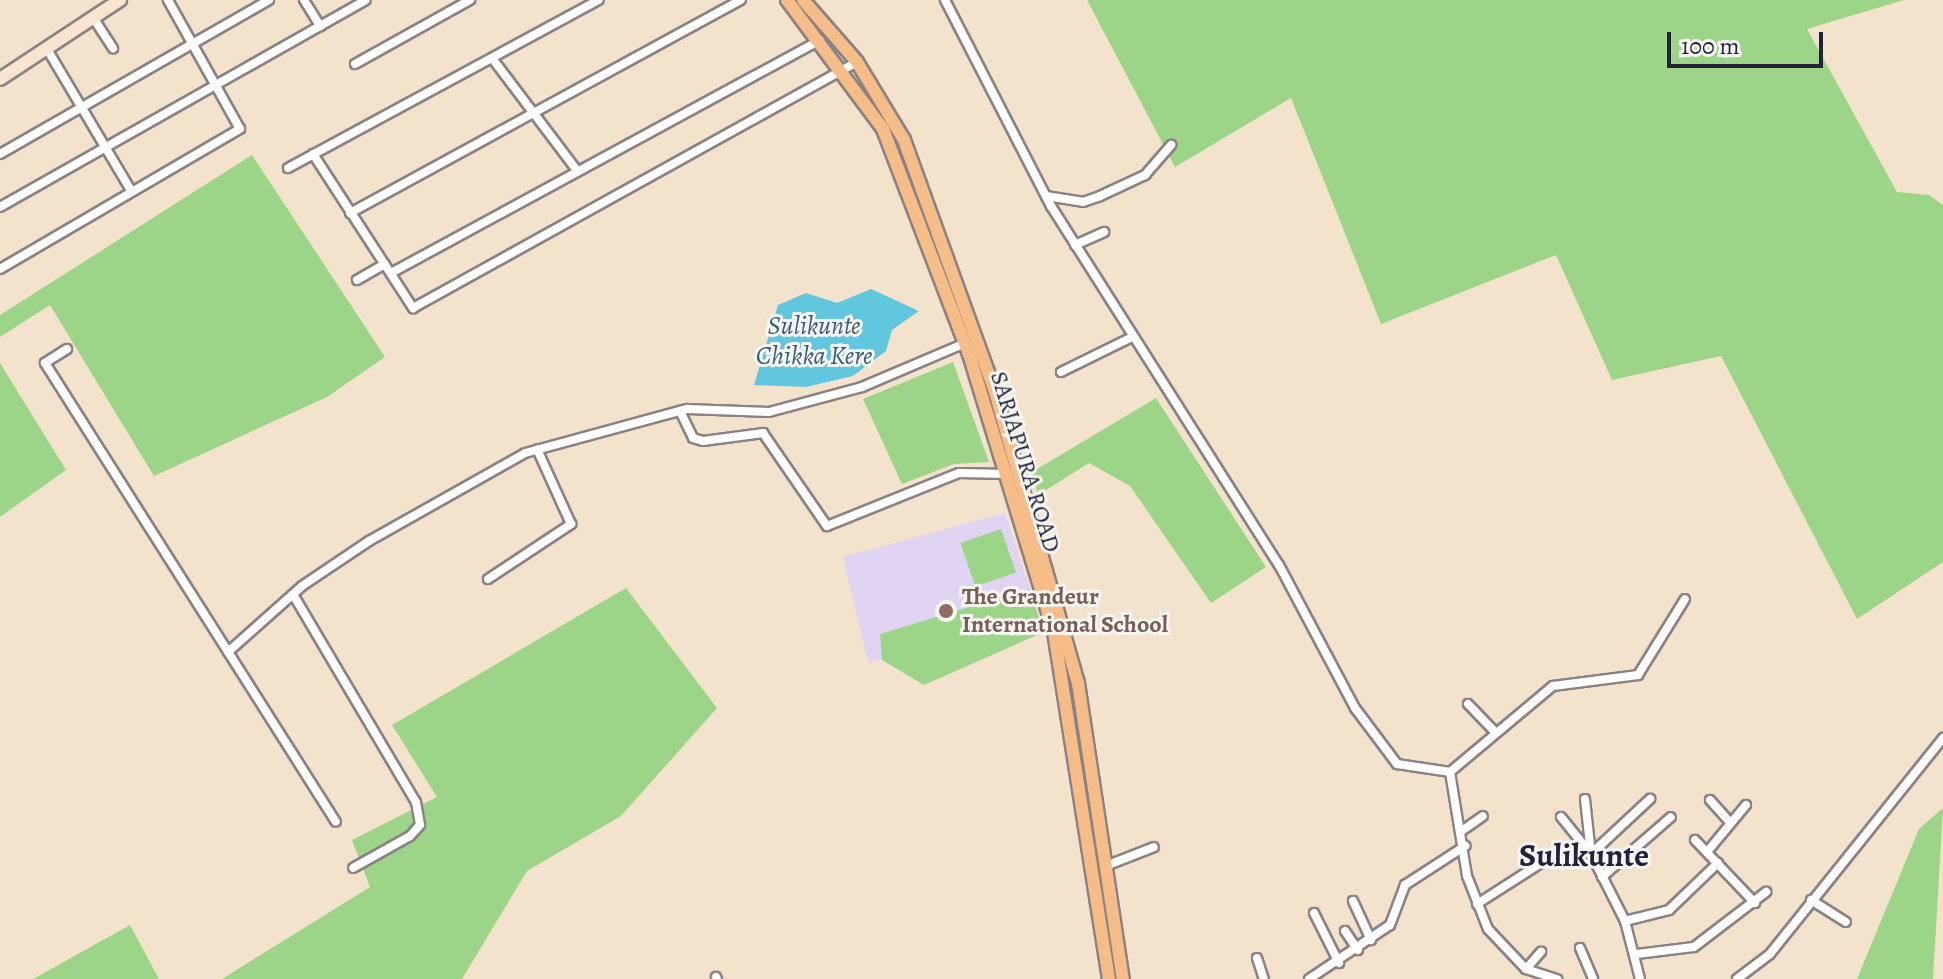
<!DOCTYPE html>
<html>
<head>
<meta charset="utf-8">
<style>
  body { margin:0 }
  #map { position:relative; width:1943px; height:979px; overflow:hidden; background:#f3e3cd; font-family:Alegreya,serif }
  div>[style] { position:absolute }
  .built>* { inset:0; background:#e1d4f3 }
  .green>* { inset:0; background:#9cd587; transform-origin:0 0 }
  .water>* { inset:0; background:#61c7de }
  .roads { filter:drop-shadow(2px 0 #8a8284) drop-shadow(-2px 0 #8a8284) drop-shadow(0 2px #8a8284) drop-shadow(0 -2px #8a8284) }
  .street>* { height:8px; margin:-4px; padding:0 4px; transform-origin:4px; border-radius:4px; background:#fff }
  .secondary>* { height:12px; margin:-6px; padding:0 6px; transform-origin:6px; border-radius:6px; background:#fce5cf }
  .primary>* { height:12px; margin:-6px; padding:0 6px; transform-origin:6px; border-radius:6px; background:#f7bd88 }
  .dots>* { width:22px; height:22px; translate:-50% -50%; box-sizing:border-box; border:4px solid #f6f6f2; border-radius:50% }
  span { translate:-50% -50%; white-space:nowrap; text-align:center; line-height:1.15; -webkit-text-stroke:6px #f6f6f2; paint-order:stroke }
  .street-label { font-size:24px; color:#22223b }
  .education-label { font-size:24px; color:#785e54; font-weight:700 }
  .left { translate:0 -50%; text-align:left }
  .water-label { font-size:26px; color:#385c74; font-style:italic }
  .district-label { font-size:32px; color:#22223b; font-weight:700 }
  .scale { position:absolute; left:1667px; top:32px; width:156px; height:36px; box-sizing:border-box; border:4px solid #22223b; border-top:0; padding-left:10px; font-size:24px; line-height:28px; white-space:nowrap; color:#22223b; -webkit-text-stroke:6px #f6f6f2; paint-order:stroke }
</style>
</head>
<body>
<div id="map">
  <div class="built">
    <i style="clip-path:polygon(1005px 513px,1044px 632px,924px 685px,882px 660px,868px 663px,843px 557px)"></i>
  </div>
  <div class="green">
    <i style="clip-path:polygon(1087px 0,1904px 0,1807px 29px,1897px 192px,1929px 195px,1943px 205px,1943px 562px,1857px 619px,1721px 356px,1612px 380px,1556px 255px,1381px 324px,1291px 98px,1175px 167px)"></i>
    <i style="clip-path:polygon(252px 155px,385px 357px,327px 397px,154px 476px,50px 305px,0 337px,0 315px)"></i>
    <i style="clip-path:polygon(953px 362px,989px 462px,954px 464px,902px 484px,863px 399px)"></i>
    <i style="clip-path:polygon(0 363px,66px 470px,0 517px)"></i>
    <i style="clip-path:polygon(1156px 398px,1266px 567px,1211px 603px,1130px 486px,1089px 463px,1038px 495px,1032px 472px)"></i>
    <i style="left:1001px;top:529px;width:46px;height:43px;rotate:71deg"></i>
    <i style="clip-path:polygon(626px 588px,717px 708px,621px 816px,527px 871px,462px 979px,222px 979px,370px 887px,352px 840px,437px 797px,392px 725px)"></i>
    <i style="clip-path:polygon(1029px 589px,1044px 632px,924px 685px,882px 660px,880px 634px)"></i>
    <i style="clip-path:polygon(1943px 808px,1933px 979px,1857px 979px,1919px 829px)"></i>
    <i style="clip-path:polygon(130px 925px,159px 979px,33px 979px)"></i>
  </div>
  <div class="water">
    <i style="clip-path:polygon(871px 289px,919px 311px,892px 330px,886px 351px,853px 376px,806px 387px,754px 385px,778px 305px,806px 293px,837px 303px)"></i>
  </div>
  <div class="roads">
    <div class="street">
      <i style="left:304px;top:0;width:31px;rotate:58deg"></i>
      <i style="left:945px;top:0;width:232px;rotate:62.8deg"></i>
      <i style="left:1051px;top:206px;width:425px;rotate:57.6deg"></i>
      <i style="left:1279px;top:565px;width:162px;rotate:62deg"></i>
      <i style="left:1355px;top:708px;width:70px;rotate:53.1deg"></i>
      <i style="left:1397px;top:764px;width:54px;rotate:8.6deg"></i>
      <i style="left:1450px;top:772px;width:105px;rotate:80.7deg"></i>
      <i style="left:1467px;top:876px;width:57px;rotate:68.4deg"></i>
      <i style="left:1488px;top:929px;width:55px;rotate:46.5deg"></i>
      <i style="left:1526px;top:969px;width:33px;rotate:18deg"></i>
      <i style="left:94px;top:19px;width:35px;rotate:57deg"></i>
      <i style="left:47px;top:49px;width:166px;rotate:59.3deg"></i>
      <i style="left:492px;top:58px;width:139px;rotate:52.9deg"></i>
      <i style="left:355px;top:64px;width:132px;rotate:-29.1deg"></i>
      <i style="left:0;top:154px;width:310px;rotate:-29.8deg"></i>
      <i style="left:313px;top:154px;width:184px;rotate:57deg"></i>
      <i style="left:413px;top:308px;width:508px;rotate:-28.99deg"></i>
      <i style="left:288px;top:168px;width:353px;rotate:-28.4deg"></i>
      <i style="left:1046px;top:196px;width:37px;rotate:9deg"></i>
      <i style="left:1083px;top:202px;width:18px;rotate:-19deg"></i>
      <i style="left:1100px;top:196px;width:50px;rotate:-25deg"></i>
      <i style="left:1145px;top:175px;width:40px;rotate:-49deg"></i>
      <i style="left:0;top:207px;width:420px;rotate:-29.5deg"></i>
      <i style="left:350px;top:213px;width:445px;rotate:-28.6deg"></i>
      <i style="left:1075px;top:245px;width:32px;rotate:-24deg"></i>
      <i style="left:0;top:269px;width:278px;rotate:-30.3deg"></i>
      <i style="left:240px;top:129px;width:148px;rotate:-119.2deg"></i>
      <i style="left:391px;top:273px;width:488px;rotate:-28.5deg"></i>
      <i style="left:357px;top:280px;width:32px;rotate:-30deg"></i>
      <i style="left:67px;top:349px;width:26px;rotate:148deg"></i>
      <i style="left:45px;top:363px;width:543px;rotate:57.63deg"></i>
      <i style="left:1061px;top:372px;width:77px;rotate:-26.2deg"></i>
      <i style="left:680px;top:411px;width:30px;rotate:64deg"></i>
      <i style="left:693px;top:438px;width:10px;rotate:17deg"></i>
      <i style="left:703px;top:441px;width:61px;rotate:-7.6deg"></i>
      <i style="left:763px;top:433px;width:113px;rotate:55.5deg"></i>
      <i style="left:827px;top:526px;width:142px;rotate:-21.9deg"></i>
      <i style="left:959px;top:473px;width:49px;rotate:1.2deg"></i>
      <i style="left:488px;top:579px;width:100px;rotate:-33.5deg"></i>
      <i style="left:571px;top:524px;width:82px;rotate:-114.4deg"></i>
      <i style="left:294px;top:596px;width:239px;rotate:59.4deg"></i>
      <i style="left:416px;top:802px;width:23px;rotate:80deg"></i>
      <i style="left:420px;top:825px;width:15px;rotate:132deg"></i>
      <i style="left:410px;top:836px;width:65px;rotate:150.7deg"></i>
      <i style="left:228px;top:652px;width:99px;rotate:-41.7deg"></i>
      <i style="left:302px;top:586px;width:81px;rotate:-33.9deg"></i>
      <i style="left:369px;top:541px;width:179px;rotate:-29.4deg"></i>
      <i style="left:525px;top:453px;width:168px;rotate:-15.2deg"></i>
      <i style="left:687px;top:409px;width:82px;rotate:2.1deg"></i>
      <i style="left:769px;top:412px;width:96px;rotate:-15deg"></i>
      <i style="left:862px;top:387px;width:112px;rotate:-23.1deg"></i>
      <i style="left:1468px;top:704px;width:39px;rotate:46deg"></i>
      <i style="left:1450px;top:772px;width:134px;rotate:-39.9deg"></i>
      <i style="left:1553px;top:686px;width:86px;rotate:-7.4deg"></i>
      <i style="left:1638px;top:675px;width:89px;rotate:-58.3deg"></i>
      <i style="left:1585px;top:799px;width:55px;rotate:83.8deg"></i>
      <i style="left:1591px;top:854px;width:75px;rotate:63.1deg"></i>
      <i style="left:1625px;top:921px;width:60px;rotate:75.5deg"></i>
      <i style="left:1710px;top:800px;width:27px;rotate:48deg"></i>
      <i style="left:1561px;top:817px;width:48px;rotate:51deg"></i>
      <i style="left:1591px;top:854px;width:81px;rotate:-43deg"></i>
      <i style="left:1463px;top:830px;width:24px;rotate:-35deg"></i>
      <i style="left:1695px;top:840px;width:87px;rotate:46.4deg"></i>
      <i style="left:1707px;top:852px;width:61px;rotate:-50.3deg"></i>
      <i style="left:1108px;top:865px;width:49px;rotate:-21.4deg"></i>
      <i style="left:1602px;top:877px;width:91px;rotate:-41deg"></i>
      <i style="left:1811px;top:900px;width:41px;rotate:32.2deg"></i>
      <i style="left:1353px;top:901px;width:43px;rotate:65.2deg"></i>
      <i style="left:1477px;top:904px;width:80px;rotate:-32.7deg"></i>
      <i style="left:1314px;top:913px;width:56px;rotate:63.4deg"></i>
      <i style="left:1625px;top:921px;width:45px;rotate:-14deg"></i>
      <i style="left:1669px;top:910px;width:68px;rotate:-43.8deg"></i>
      <i style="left:1345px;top:931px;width:23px;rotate:56deg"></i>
      <i style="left:1580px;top:948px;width:34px;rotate:67deg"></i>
      <i style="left:1637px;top:954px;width:57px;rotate:-7deg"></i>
      <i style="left:1694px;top:947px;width:91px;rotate:-37.4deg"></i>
      <i style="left:1257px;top:958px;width:22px;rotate:72deg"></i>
      <i style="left:1526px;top:969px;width:23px;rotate:-49deg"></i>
      <i style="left:716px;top:977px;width:2px;rotate:63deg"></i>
      <i style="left:1309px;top:979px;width:97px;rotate:-33.7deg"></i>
      <i style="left:1390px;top:925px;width:43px;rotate:-69.4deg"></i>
      <i style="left:1405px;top:885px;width:72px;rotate:-33deg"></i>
      <i style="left:1737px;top:979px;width:41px;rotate:-37.1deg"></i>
      <i style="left:1770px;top:954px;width:277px;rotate:-51.3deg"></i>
    </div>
    <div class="secondary">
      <i style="left:0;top:79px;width:144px;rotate:-33.4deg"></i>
    </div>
    <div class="primary">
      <i style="left:787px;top:0;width:161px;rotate:53.3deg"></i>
      <i style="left:883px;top:129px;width:241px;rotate:69.1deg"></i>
      <i style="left:969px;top:354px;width:291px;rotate:73deg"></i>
      <i style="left:1054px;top:632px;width:351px;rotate:81deg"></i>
      <i style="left:803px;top:0;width:82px;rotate:48.9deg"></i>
      <i style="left:857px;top:62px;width:91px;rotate:58.9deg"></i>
      <i style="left:904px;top:140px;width:268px;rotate:70.1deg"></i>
      <i style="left:995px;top:392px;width:303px;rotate:74.1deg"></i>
      <i style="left:1078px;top:683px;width:299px;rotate:81.4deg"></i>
    </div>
  </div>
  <div class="dots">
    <i style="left:946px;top:611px;background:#8d6e63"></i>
  </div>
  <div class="street-label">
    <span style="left:1025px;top:462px;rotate:73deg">SARJAPURA ROAD</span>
  </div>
  <div class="education-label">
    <span class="left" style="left:962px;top:611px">The Grandeur<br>International School</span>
  </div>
  <div class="water-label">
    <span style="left:814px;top:341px">Sulikunte<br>Chikka Kere</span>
  </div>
  <div class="district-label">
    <span style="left:1584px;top:855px">Sulikunte</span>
  </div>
  <div class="scale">100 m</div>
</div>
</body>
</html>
